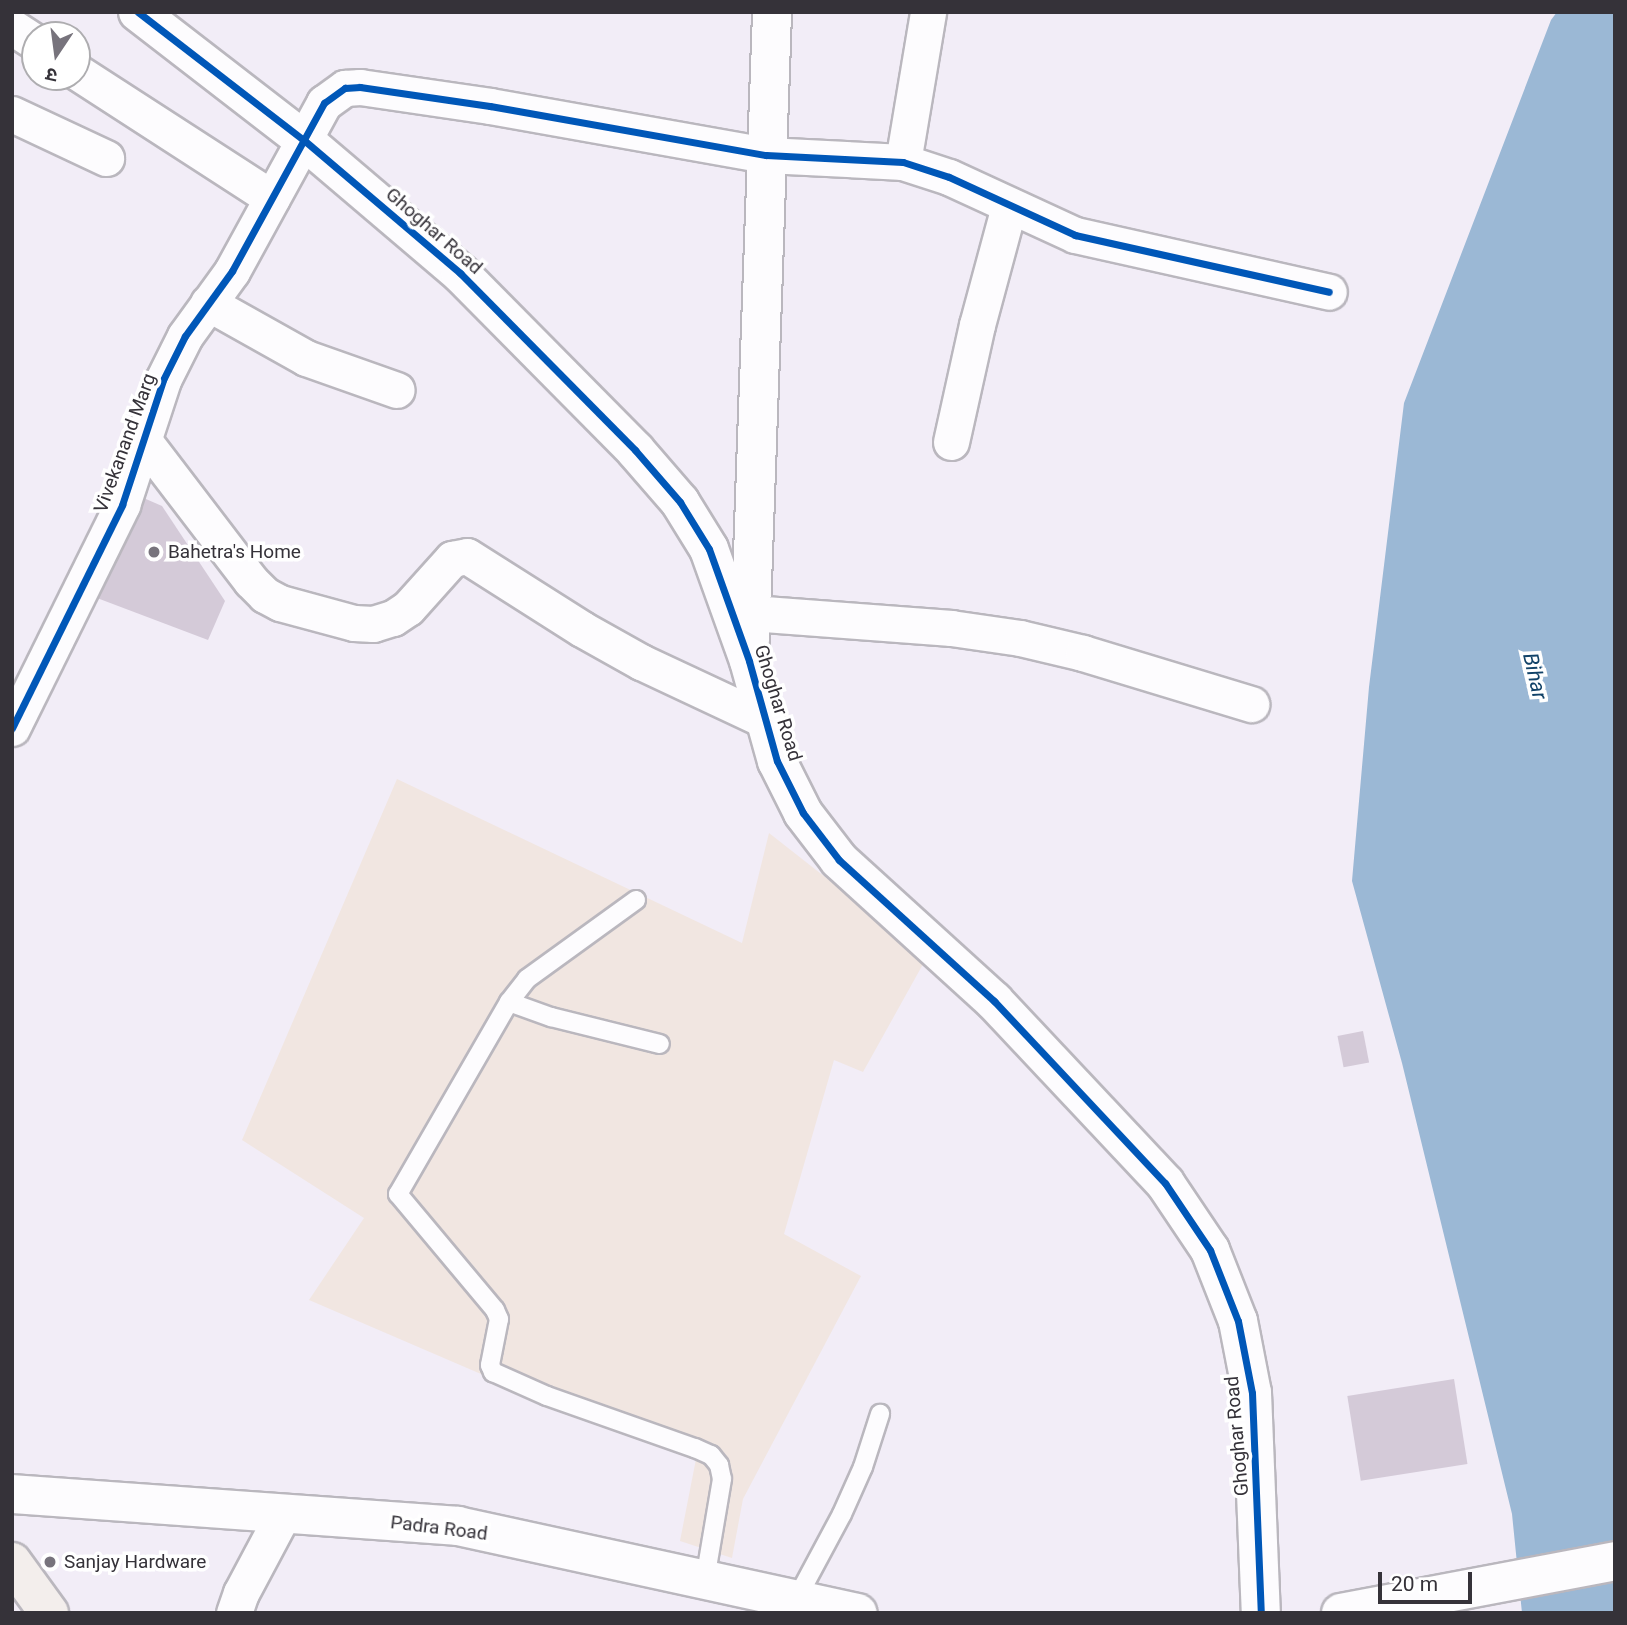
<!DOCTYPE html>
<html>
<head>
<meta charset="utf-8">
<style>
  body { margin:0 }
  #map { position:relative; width:1627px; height:1625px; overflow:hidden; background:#f2edf7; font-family:Roboto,"Noto Sans Devanagari",sans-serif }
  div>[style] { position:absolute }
  .education>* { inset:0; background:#f1e6e1 }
  .water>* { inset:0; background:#9bb8d5 }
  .building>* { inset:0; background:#d4cad8; transform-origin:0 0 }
  .roads { filter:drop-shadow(2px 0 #bab7be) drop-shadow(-2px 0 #bab7be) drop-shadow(0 2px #bab7be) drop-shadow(0 -2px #bab7be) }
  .service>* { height:18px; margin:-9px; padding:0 9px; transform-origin:9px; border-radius:9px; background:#fdfcfe }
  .minor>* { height:35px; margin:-17.5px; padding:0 17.5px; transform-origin:17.5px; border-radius:17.5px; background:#fdfcfe }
  .tertiary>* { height:38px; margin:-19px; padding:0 19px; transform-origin:19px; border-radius:19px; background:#fdfcfe }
  .primary>* { height:38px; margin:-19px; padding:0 19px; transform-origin:19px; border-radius:19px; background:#f3eeec }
  .cycleway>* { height:7px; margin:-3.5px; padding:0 3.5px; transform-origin:3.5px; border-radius:3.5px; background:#0057b8 }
  .dots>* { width:19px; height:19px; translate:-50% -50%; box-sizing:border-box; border:4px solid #fff; border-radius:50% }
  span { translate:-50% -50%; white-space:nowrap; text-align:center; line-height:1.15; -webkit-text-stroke:7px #fff; paint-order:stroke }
  .street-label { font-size:19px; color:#353239 }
  .poi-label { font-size:19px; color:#353239 }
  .left { translate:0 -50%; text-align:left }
  .water-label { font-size:21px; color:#114268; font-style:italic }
  .frame { position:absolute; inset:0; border:14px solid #353239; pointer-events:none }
  .north { position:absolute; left:21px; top:21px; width:70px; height:70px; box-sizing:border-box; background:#fff; border:2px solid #aeadb0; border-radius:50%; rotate:193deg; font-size:19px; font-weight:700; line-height:28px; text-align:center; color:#353239 }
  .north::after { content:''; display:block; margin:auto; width:24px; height:32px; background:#77737c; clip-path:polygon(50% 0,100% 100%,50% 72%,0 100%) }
  .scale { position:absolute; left:1378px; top:1572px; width:94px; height:32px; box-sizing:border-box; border:4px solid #353239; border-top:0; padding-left:9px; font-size:21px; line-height:24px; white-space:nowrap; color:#353239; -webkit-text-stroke:5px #fff; paint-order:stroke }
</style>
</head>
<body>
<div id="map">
  <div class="education">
    <i style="clip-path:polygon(397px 779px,742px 943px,769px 833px,927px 957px,863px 1072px,834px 1060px,784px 1234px,861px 1276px,743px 1499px,732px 1558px,680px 1541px,696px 1459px,673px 1447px,530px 1395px,309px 1300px,364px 1218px,242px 1140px)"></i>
  </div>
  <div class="water">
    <i style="clip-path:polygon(1557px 12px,1615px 12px,1615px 1613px,1522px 1613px,1512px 1514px,1402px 1063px,1352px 881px,1369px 687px,1404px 403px,1551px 20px)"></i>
  </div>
  <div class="building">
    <i style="clip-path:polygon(139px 496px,162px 506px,225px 601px,208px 640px,97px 598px)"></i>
    <i style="left:1363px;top:1031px;width:32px;height:26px;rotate:79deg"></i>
    <i style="left:1454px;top:1379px;width:86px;height:108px;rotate:81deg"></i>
  </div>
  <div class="roads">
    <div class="service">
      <i style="left:636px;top:900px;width:135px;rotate:144.1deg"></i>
      <i style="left:527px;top:979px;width:29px;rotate:128deg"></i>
      <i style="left:509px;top:1002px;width:222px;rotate:120deg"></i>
      <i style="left:398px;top:1194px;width:151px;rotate:50.1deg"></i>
      <i style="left:495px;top:1310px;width:10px;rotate:66deg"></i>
      <i style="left:499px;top:1319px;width:47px;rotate:101.1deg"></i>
      <i style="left:490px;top:1365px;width:8px;rotate:67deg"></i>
      <i style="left:493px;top:1372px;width:59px;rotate:24deg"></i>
      <i style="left:547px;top:1396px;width:157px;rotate:19.4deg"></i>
      <i style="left:695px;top:1448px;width:17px;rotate:24deg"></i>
      <i style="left:711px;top:1455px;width:13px;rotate:51deg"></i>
      <i style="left:719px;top:1465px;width:14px;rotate:78deg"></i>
      <i style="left:722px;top:1479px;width:101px;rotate:99.6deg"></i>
      <i style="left:509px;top:1002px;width:45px;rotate:19.7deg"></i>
      <i style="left:551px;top:1017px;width:112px;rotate:13.9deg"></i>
      <i style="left:797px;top:1598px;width:95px;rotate:-61.8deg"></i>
      <i style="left:842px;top:1514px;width:51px;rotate:-65.9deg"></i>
      <i style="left:863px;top:1467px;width:56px;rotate:-72.2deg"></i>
    </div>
    <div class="minor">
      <i style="left:12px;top:27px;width:27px;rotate:33deg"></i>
      <i style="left:77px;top:72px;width:232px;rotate:32.9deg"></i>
      <i style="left:12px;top:114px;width:104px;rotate:25.1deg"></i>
      <i style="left:903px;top:162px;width:152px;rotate:-80.5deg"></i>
      <i style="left:208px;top:303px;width:112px;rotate:29.3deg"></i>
      <i style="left:306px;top:358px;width:96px;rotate:19.4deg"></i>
      <i style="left:144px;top:441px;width:176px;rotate:52.6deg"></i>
      <i style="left:251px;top:581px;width:20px;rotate:45deg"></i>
      <i style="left:265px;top:595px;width:17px;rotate:28deg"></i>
      <i style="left:280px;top:603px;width:77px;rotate:15.1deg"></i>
      <i style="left:354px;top:623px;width:19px;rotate:3deg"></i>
      <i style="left:373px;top:624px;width:21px;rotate:-17deg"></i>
      <i style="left:393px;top:618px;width:18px;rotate:-34deg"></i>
      <i style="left:408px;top:608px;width:66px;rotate:-48.1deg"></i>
      <i style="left:452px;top:559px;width:15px;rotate:-11deg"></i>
      <i style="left:467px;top:556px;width:136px;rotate:32.4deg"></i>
      <i style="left:582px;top:629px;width:68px;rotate:29.2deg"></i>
      <i style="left:641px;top:662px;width:137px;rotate:25.1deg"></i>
      <i style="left:951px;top:442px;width:120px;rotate:-77.5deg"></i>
      <i style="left:977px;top:325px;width:123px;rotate:-74.9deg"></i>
      <i style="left:751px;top:613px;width:201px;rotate:4.3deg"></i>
      <i style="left:951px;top:628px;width:70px;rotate:8.2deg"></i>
      <i style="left:1020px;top:638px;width:65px;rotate:13.4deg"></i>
      <i style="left:1083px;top:653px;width:176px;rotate:16.9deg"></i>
      <i style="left:12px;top:728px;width:249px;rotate:-63.7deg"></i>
      <i style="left:122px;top:505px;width:132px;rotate:-71.8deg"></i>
      <i style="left:163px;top:380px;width:49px;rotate:-63.4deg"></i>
      <i style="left:185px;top:336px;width:80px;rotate:-54.1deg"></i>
      <i style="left:232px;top:271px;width:192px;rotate:-61.3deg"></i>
      <i style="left:324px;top:103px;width:26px;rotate:-36deg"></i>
      <i style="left:345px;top:88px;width:15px;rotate:-4deg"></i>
      <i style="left:360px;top:87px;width:131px;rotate:8.3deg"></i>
      <i style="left:490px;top:106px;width:280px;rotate:10.1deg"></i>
      <i style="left:766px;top:155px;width:137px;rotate:2.9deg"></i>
      <i style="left:903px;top:162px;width:48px;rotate:18.1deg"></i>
      <i style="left:949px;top:177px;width:139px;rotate:24.7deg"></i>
      <i style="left:1075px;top:235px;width:260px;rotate:12.6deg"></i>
      <i style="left:234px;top:1613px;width:21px;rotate:-71deg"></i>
      <i style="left:241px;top:1593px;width:89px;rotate:-62deg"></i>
    </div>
    <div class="tertiary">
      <i style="left:138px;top:12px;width:211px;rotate:37.7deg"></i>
      <i style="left:305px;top:141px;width:204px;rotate:40.4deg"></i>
      <i style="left:460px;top:273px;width:249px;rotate:45.3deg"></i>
      <i style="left:635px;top:450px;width:69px;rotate:49.1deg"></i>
      <i style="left:680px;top:502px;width:55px;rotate:58.3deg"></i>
      <i style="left:709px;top:549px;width:119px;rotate:70.3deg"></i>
      <i style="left:749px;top:661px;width:104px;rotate:74.4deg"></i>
      <i style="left:777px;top:761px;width:58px;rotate:63.4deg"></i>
      <i style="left:803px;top:813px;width:59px;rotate:52.5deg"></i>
      <i style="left:839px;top:860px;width:210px;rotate:42.3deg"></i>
      <i style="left:994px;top:1001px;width:250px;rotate:46.8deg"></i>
      <i style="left:1165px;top:1183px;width:81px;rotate:56.1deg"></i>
      <i style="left:1210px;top:1250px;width:76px;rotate:68.5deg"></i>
      <i style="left:1238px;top:1321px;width:73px;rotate:79deg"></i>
      <i style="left:1252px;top:1393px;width:220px;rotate:87.7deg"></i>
      <i style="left:750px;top:640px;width:628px;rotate:-87.99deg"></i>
      <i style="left:12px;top:1494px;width:447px;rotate:4.1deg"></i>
      <i style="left:458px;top:1526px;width:409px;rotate:12.3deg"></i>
      <i style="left:1341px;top:1613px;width:279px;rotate:-10.7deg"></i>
    </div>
    <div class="primary">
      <i style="left:12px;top:1562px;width:63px;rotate:54deg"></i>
    </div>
  </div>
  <div class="cycleway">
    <i style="left:138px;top:12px;width:211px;rotate:37.7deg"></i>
    <i style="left:305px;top:141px;width:204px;rotate:40.4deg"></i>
    <i style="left:460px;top:273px;width:249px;rotate:45.3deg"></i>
    <i style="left:635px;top:450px;width:69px;rotate:49.1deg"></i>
    <i style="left:680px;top:502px;width:55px;rotate:58.3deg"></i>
    <i style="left:709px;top:549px;width:119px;rotate:70.3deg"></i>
    <i style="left:749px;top:661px;width:104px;rotate:74.4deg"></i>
    <i style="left:777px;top:761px;width:58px;rotate:63.4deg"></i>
    <i style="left:803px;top:813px;width:59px;rotate:52.5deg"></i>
    <i style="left:839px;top:860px;width:210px;rotate:42.3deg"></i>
    <i style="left:994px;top:1001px;width:250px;rotate:46.8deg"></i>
    <i style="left:1165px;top:1183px;width:81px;rotate:56.1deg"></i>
    <i style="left:1210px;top:1250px;width:76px;rotate:68.5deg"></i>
    <i style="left:1238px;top:1321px;width:73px;rotate:79deg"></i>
    <i style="left:1252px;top:1393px;width:220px;rotate:87.7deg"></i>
    <i style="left:12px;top:728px;width:249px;rotate:-63.7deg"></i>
    <i style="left:122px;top:505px;width:132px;rotate:-71.8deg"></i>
    <i style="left:163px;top:380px;width:49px;rotate:-63.4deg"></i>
    <i style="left:185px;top:336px;width:80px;rotate:-54.1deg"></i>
    <i style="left:232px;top:271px;width:192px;rotate:-61.3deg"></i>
    <i style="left:324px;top:103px;width:26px;rotate:-36deg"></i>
    <i style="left:345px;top:88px;width:15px;rotate:-4deg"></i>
    <i style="left:360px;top:87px;width:131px;rotate:8.3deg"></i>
    <i style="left:490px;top:106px;width:280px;rotate:10.1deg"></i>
    <i style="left:766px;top:155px;width:137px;rotate:2.9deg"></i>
    <i style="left:903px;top:162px;width:48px;rotate:18.1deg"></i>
    <i style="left:949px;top:177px;width:139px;rotate:24.7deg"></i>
    <i style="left:1075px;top:235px;width:260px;rotate:12.6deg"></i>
  </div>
  <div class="dots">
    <i style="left:154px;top:552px;background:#77737c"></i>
    <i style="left:50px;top:1562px;background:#77737c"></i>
  </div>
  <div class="street-label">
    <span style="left:434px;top:231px;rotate:41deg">Ghoghar Road</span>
    <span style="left:125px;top:443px;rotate:-70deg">Vivekanand Marg</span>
    <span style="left:778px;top:703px;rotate:73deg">Ghoghar Road</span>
    <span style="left:1237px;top:1436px;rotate:-95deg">Ghoghar Road</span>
    <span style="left:439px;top:1528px;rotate:7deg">Padra Road</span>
  </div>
  <div class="poi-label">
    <span class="left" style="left:168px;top:552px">Bahetra's Home</span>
    <span class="left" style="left:64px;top:1562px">Sanjay Hardware</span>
  </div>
  <div class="water-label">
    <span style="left:1535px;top:676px;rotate:77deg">Bihar</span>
  </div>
  <div class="frame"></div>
  <div class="north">उ</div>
  <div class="scale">20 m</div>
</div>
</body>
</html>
